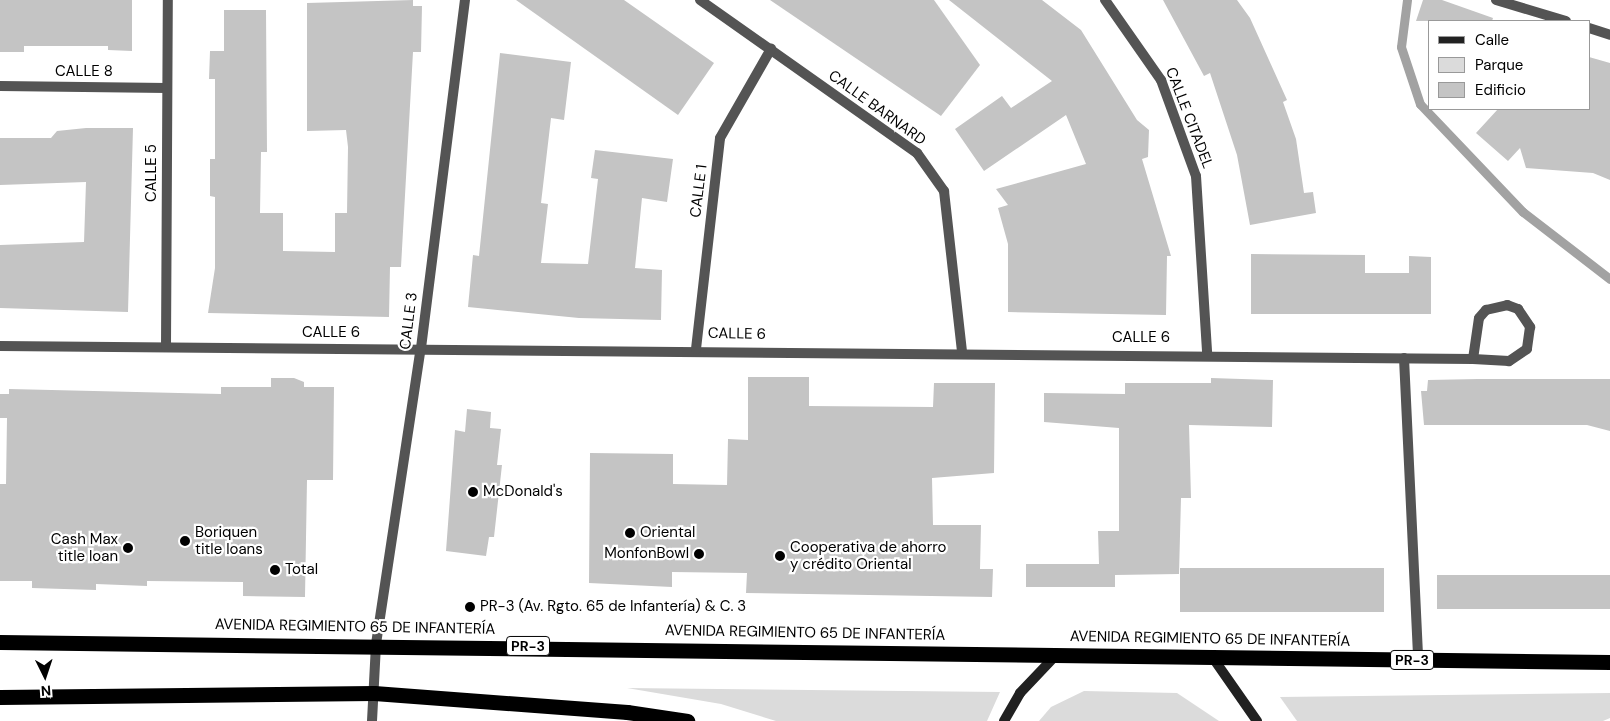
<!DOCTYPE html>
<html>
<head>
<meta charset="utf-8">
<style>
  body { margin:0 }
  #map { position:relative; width:1610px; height:721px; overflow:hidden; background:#fff; font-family:"DM Sans",sans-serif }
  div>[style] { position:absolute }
  .green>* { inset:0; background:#dbdbdb }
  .stream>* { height:9px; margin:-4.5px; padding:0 4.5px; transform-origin:4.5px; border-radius:4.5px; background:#a2a2a2 }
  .building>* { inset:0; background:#c4c4c4; transform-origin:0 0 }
  .street>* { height:10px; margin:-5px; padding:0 5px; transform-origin:5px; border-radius:5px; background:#545454 }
  .secondary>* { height:10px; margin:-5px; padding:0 5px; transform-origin:5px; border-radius:5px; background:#212121 }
  .highway>* { height:15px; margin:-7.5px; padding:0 7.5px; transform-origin:7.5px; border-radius:7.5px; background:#000 }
  .dots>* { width:14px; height:14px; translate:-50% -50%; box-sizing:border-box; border:2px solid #fff; border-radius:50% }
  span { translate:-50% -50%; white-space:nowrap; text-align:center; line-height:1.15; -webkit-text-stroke:4.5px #fff; paint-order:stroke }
  .shield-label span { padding:1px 4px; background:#fff; border:1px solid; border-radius:4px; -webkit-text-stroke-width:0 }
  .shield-label { font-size:14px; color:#000; font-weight:700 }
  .street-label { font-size:15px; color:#000 }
  .poi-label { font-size:15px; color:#000 }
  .left { translate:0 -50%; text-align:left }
  .right { translate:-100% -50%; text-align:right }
  .legend { position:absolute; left:1428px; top:20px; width:162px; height:90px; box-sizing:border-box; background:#fff; border:1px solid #999; margin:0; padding:6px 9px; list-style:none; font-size:15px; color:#000 }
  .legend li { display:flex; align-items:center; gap:10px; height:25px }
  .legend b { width:25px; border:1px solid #999 }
  .north { position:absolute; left:20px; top:651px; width:50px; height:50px; -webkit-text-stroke:4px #fff; paint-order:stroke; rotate:176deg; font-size:14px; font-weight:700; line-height:20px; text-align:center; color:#000 }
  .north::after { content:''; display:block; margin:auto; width:18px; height:22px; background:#000; clip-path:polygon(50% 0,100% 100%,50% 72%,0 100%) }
</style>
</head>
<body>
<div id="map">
  <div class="green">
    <i style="clip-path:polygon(627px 688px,1000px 692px,987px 721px,776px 721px,721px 704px)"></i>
    <i style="clip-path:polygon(1084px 691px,1177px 693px,1219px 721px,1039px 721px,1051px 707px)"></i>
    <i style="clip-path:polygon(1610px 693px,1610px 718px,1603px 721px,1297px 721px,1280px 697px)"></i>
  </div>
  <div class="stream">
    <i style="left:1407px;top:0;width:47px;rotate:97.3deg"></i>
    <i style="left:1401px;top:47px;width:60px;rotate:71.6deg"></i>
    <i style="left:1420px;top:104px;width:149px;rotate:46.4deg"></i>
    <i style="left:1523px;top:212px;width:110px;rotate:37.6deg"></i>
  </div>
  <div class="building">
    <i style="clip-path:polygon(0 0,132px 0,132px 51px,108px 50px,108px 46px,24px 46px,24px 52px,0 52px)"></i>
    <i style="clip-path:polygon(413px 0,413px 6px,422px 6px,421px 52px,413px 52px,401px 267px,390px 267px,389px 317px,208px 313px,215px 268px,215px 197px,210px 196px,210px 159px,215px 159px,215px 79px,209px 79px,210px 51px,224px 51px,224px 10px,266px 10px,267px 152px,261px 152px,260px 213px,283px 213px,283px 251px,335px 252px,335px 213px,347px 213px,348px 147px,346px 130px,307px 131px,307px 3px)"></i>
    <i style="clip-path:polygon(516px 0,624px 0,714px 63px,678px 115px)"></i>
    <i style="clip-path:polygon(770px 0,934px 0,980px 65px,941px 116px)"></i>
    <i style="clip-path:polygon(949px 0,1042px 0,1081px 30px,1137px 120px,1149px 130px,1148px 157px,1142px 159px,1171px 256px,1167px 256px,1166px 315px,1008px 312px,1008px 244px,998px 208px,1008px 205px,996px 189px,1086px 164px,1066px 115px,984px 171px,955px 129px,1002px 96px,1011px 108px,1052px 81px)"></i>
    <i style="clip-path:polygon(1163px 0,1237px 0,1250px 18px,1287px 100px,1283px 102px,1296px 139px,1304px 193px,1313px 192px,1316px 213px,1250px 225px,1237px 155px,1210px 73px,1204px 76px)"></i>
    <i style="clip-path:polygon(1423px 0,1442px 0,1493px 18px,1492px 21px,1416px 21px)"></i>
    <i style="clip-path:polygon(500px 53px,571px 62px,564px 120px,551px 118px,541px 203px,548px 204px,541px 263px,588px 264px,598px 179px,591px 178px,595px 150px,673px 159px,667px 202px,642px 198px,635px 268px,662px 270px,661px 320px,579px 318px,468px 307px,473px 255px,479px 256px)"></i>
    <i style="clip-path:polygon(1589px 57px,1610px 63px,1610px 180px,1593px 173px,1526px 168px,1520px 148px,1508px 161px,1476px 133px,1498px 109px,1589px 109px)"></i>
    <i style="clip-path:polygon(86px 128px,133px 128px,128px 312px,0 308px,0 245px,84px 242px,86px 182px,0 185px,0 138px,51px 138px,57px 131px)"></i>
    <i style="clip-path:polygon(1251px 254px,1365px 255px,1365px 273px,1409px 273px,1409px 256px,1431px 257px,1431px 314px,1251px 314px)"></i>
    <i style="clip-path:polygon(748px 377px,809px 377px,809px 406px,933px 407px,934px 383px,995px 383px,994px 473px,932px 478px,933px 525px,981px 525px,980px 569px,993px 569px,992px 597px,746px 593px,747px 573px,672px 572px,672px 587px,589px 583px,590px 453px,673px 454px,673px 484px,727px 485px,728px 439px,748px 440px)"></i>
    <i style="clip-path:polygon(271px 378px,294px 378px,304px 382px,304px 387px,334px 387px,333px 480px,307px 480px,305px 597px,243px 596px,243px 582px,147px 581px,147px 586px,96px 584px,96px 590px,32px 588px,32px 581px,0 581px,0 484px,6px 484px,7px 418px,0 418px,0 394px,9px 394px,9px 389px,221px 394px,221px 387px,271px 387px)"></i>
    <i style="clip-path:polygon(1211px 378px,1273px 380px,1272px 427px,1189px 425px,1191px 498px,1181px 498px,1179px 574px,1115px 575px,1115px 587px,1026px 587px,1026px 564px,1099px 564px,1098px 531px,1119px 531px,1119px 428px,1044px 422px,1044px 393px,1125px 394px,1125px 383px,1211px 383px)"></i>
    <i style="clip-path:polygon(1478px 379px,1610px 379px,1610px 431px,1587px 425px,1424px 425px,1421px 391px,1427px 391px,1428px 380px)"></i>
    <i style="clip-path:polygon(467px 409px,491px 412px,490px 428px,501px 429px,497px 465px,502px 465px,494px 537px,489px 537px,486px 556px,446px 551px,455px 430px,465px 432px)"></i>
    <i style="left:1180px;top:568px;width:204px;height:44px"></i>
    <i style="left:1437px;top:575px;width:173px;height:34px"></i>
  </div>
  <div class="street">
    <i style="left:700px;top:0;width:266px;rotate:35.2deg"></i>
    <i style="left:917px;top:153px;width:47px;rotate:54.6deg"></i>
    <i style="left:944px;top:191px;width:162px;rotate:83.6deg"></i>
    <i style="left:1105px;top:0;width:98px;rotate:55deg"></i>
    <i style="left:1161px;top:80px;width:102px;rotate:70deg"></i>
    <i style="left:1196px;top:176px;width:177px;rotate:86.4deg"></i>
    <i style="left:1496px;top:0;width:73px;rotate:16.7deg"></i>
    <i style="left:1589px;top:28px;width:22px;rotate:18deg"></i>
    <i style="left:0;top:86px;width:167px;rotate:0.7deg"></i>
    <i style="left:1507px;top:305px;width:12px;rotate:20deg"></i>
    <i style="left:1518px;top:309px;width:22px;rotate:56deg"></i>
    <i style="left:1530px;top:327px;width:22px;rotate:98deg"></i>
    <i style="left:1527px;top:349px;width:22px;rotate:146deg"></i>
    <i style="left:1509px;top:361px;width:36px;rotate:-177deg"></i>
    <i style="left:1473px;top:359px;width:41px;rotate:-81.7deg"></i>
    <i style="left:1479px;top:318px;width:11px;rotate:-49deg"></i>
    <i style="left:1486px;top:310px;width:22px;rotate:-13deg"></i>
    <i style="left:0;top:346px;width:1473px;rotate:0.51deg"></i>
    <i style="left:166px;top:347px;width:347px;rotate:-89.7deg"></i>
    <i style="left:696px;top:349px;width:212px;rotate:-83.5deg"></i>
    <i style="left:720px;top:138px;width:103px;rotate:-60.2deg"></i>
    <i style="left:1404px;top:358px;width:302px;rotate:87.3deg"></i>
    <i style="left:372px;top:721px;width:77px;rotate:-87deg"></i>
    <i style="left:376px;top:644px;width:299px;rotate:-81.4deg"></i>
    <i style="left:421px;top:348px;width:351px;rotate:-82.8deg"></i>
  </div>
  <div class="secondary">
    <i style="left:1213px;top:658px;width:77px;rotate:55.1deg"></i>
    <i style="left:1004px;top:721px;width:32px;rotate:-60deg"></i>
    <i style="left:1020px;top:693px;width:54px;rotate:-46.5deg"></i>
  </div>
  <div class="highway">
    <i style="left:0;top:642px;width:1610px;rotate:0.71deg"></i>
    <i style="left:0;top:697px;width:374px;rotate:-0.6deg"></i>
    <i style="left:374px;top:693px;width:254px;rotate:4.3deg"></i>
    <i style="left:627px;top:712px;width:61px;rotate:8.5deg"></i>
  </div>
  <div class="dots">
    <i style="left:473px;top:492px;background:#000"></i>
    <i style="left:630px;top:533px;background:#000"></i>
    <i style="left:185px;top:541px;background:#000"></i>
    <i style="left:128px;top:548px;background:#000"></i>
    <i style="left:699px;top:554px;background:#000"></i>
    <i style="left:780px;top:556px;background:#000"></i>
    <i style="left:275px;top:570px;background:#000"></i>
    <i style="left:470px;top:607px;background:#000"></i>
  </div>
  <div class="shield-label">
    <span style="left:528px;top:646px">PR-3</span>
    <span style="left:1412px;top:660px">PR-3</span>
  </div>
  <div class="street-label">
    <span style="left:84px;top:72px">CALLE 8</span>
    <span style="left:877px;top:108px;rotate:36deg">CALLE BARNARD</span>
    <span style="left:1189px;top:118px;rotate:69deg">CALLE CITADEL</span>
    <span style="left:152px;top:173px;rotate:-90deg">CALLE 5</span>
    <span style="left:699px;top:191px;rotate:-83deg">CALLE 1</span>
    <span style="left:409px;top:321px;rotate:-83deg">CALLE 3</span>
    <span style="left:331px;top:333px">CALLE 6</span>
    <span style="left:737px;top:334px;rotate:1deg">CALLE 6</span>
    <span style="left:1141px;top:338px">CALLE 6</span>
    <span style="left:355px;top:627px;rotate:1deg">AVENIDA REGIMIENTO 65 DE INFANTERÍA</span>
    <span style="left:805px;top:633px;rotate:1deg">AVENIDA REGIMIENTO 65 DE INFANTERÍA</span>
    <span style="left:1210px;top:639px;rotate:1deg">AVENIDA REGIMIENTO 65 DE INFANTERÍA</span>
  </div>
  <div class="poi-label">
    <span class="left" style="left:483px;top:492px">McDonald's</span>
    <span class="left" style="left:195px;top:541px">Boriquen<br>title loans</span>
    <span class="left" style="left:640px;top:533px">Oriental</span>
    <span class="right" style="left:118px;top:548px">Cash Max<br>title loan</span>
    <span class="left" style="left:790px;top:556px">Cooperativa de ahorro<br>y crédito Oriental</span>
    <span class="right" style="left:689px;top:554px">MonfonBowl</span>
    <span class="left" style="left:285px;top:570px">Total</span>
    <span class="left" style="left:480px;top:607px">PR-3 (Av. Rgto. 65 de Infantería) &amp; C. 3</span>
  </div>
  <ul class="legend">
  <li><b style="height:6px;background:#212121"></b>Calle</li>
  <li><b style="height:14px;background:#dbdbdb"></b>Parque</li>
  <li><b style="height:14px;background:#c4c4c4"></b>Edificio</li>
  </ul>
  <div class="north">N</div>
</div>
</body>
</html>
